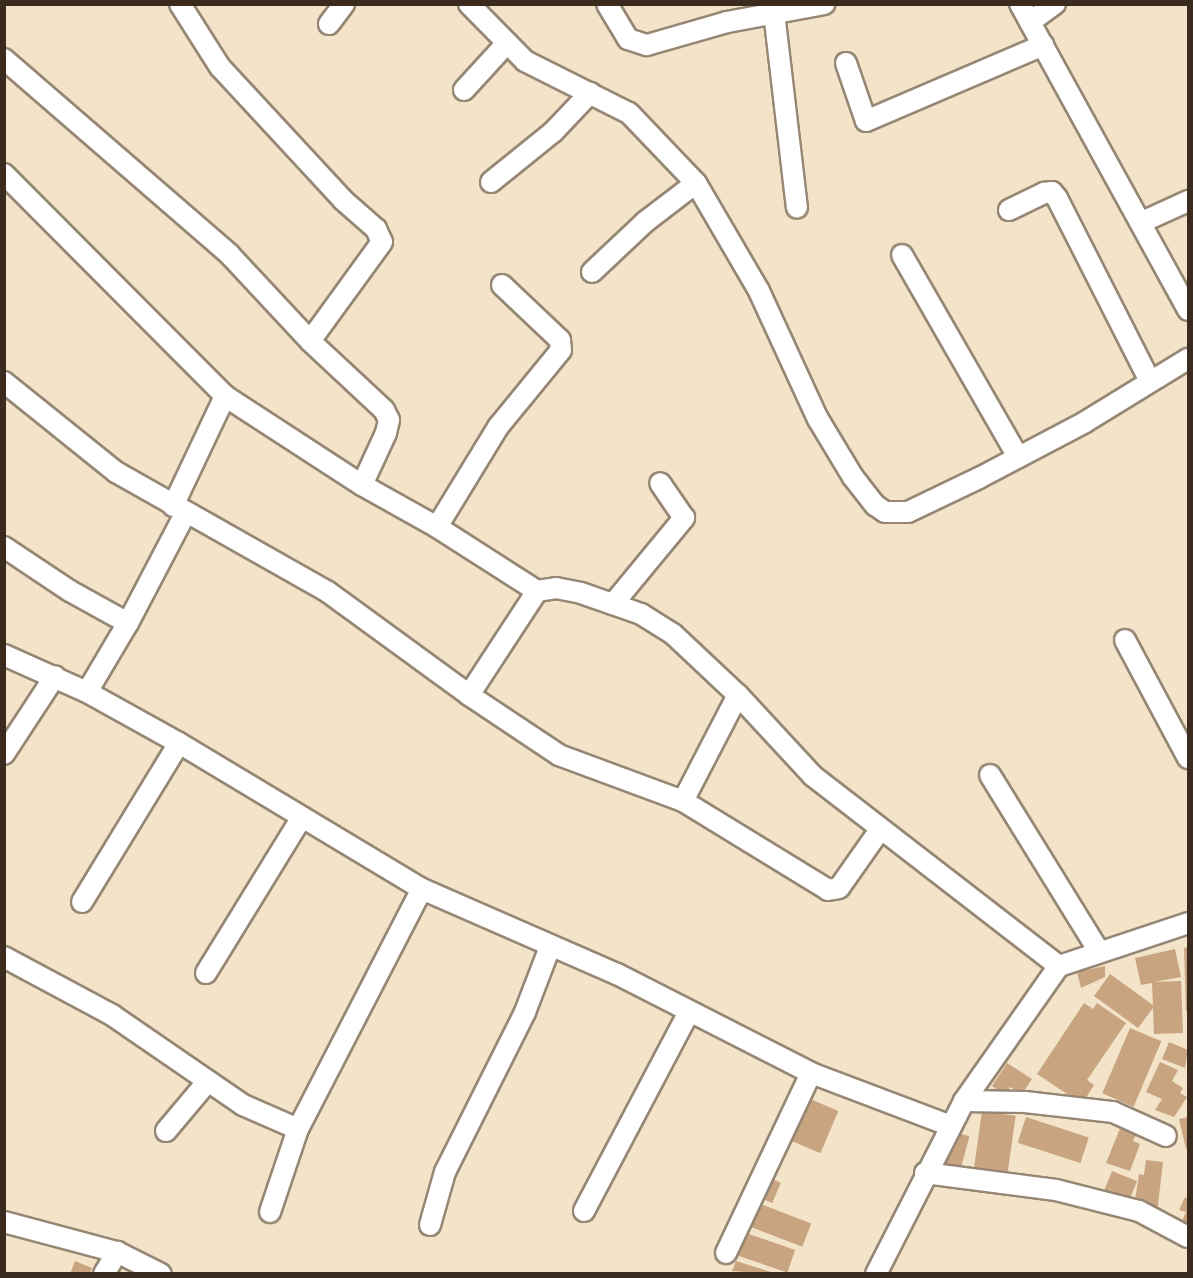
<!DOCTYPE html>
<html>
<head>
<meta charset="utf-8">
<style>
  body { margin:0 }
  #map { position:relative; width:1193px; height:1278px; overflow:hidden; background:#f2e3c9; font-family:"Shantell Sans",sans-serif }
  div>[style] { position:absolute }
  .building>* { inset:0; background:#c8a481; transform-origin:0 0 }
  .roads { filter:drop-shadow(2px 0 #968674) drop-shadow(-2px 0 #968674) drop-shadow(0 2px #968674) drop-shadow(0 -2px #968674) }
  .minor>* { height:20px; margin:-10px; padding:0 10px; transform-origin:10px; border-radius:10px; background:#fff }
  span { translate:-50% -50%; white-space:nowrap; text-align:center; line-height:1.15; -webkit-text-stroke:4.5px #f7f3e8; paint-order:stroke }
  .frame { position:absolute; inset:0; border:6px solid #3b2a1e; pointer-events:none }
</style>
</head>
<body>
<div id="map">
  <div class="building">
    <i style="clip-path:polygon(1188px 947px,1188px 1011px,1186px 1011px,1184px 948px)"></i>
    <i style="clip-path:polygon(1175px 949px,1181px 977px,1154px 982px,1181px 981px,1183px 1033px,1154px 1034px,1153px 1008px,1138px 1028px,1094px 996px,1110px 974px,1153px 1005px,1152px 983px,1141px 985px,1135px 958px)"></i>
    <i style="clip-path:polygon(1105px 966px,1105px 977px,1081px 988px,1077px 972px)"></i>
    <i style="clip-path:polygon(1084px 1003px,1093px 1009px,1097px 1003px,1126px 1023px,1087px 1080px,1094px 1085px,1082px 1104px,1037px 1074px)"></i>
    <i style="left:1130px;top:1028px;width:34px;height:71px;rotate:23deg"></i>
    <i style="clip-path:polygon(1169px 1042px,1188px 1050px,1185px 1068px,1162px 1059px)"></i>
    <i style="clip-path:polygon(1160px 1062px,1178px 1070px,1172px 1081px,1183px 1088px,1180px 1093px,1187px 1097px,1174px 1117px,1155px 1110px,1162px 1099px,1146px 1092px)"></i>
    <i style="clip-path:polygon(1007px 1063px,1032px 1079px,1022px 1094px,1010px 1087px,1005px 1095px,992px 1086px)"></i>
    <i style="left:808px;top:1098px;width:33px;height:46px;rotate:23deg"></i>
    <i style="left:982px;top:1111px;width:34px;height:58px;rotate:8deg"></i>
    <i style="left:1026px;top:1117px;width:66px;height:27px;rotate:18deg"></i>
    <i style="clip-path:polygon(1188px 1117px,1188px 1148px,1186px 1149px,1179px 1119px)"></i>
    <i style="clip-path:polygon(1121px 1126px,1137px 1132px,1133px 1141px,1140px 1144px,1130px 1171px,1106px 1163px)"></i>
    <i style="left:954px;top:1132px;width:16px;height:34px;rotate:15deg"></i>
    <i style="clip-path:polygon(1146px 1160px,1163px 1162px,1157px 1213px,1135px 1200px,1139px 1174px,1144px 1175px)"></i>
    <i style="left:1112px;top:1171px;width:27px;height:21px;rotate:22deg"></i>
    <i style="left:767px;top:1177px;width:15px;height:22px;rotate:23deg"></i>
    <i style="clip-path:polygon(1185px 1197px,1188px 1199px,1188px 1224px,1182px 1221px,1186px 1212px,1179px 1210px)"></i>
    <i style="left:758px;top:1203px;width:57px;height:25px;rotate:21deg"></i>
    <i style="left:746px;top:1233px;width:52px;height:24px;rotate:19deg"></i>
    <i style="clip-path:polygon(75px 1261px,92px 1268px,90px 1274px,70px 1274px)"></i>
    <i style="clip-path:polygon(736px 1261px,774px 1273px,774px 1274px,732px 1271px)"></i>
  </div>
  <div class="roads">
    <div class="minor">
      <i style="left:180px;top:4px;width:75px;rotate:57.6deg"></i>
      <i style="left:220px;top:67px;width:181px;rotate:47.2deg"></i>
      <i style="left:343px;top:200px;width:44px;rotate:41.3deg"></i>
      <i style="left:376px;top:229px;width:14px;rotate:65deg"></i>
      <i style="left:382px;top:242px;width:122px;rotate:126deg"></i>
      <i style="left:469px;top:4px;width:80px;rotate:45.5deg"></i>
      <i style="left:525px;top:61px;width:116px;rotate:26.6deg"></i>
      <i style="left:629px;top:113px;width:97px;rotate:46.3deg"></i>
      <i style="left:696px;top:183px;width:125px;rotate:59.7deg"></i>
      <i style="left:759px;top:291px;width:141px;rotate:65.3deg"></i>
      <i style="left:818px;top:419px;width:68px;rotate:58.9deg"></i>
      <i style="left:853px;top:477px;width:36px;rotate:52deg"></i>
      <i style="left:875px;top:505px;width:12px;rotate:35deg"></i>
      <i style="left:885px;top:512px;width:23px"></i>
      <i style="left:908px;top:512px;width:79px;rotate:-25.6deg"></i>
      <i style="left:979px;top:478px;width:120px;rotate:-27.8deg"></i>
      <i style="left:1085px;top:422px;width:121px;rotate:-31.5deg"></i>
      <i style="left:607px;top:4px;width:41px;rotate:59deg"></i>
      <i style="left:628px;top:39px;width:20px;rotate:18deg"></i>
      <i style="left:647px;top:45px;width:83px;rotate:-16deg"></i>
      <i style="left:727px;top:22px;width:99px;rotate:-10.5deg"></i>
      <i style="left:773px;top:4px;width:205px;rotate:83.3deg"></i>
      <i style="left:1020px;top:4px;width:349px;rotate:61.2deg"></i>
      <i style="left:1030px;top:22px;width:31px;rotate:-36deg"></i>
      <i style="left:329px;top:24px;width:25px;rotate:-53deg"></i>
      <i style="left:4px;top:59px;width:298px;rotate:40.9deg"></i>
      <i style="left:229px;top:254px;width:119px;rotate:47deg"></i>
      <i style="left:310px;top:341px;width:101px;rotate:43deg"></i>
      <i style="left:384px;top:410px;width:11px;rotate:63deg"></i>
      <i style="left:389px;top:420px;width:13px;rotate:103deg"></i>
      <i style="left:386px;top:433px;width:57px;rotate:114.8deg"></i>
      <i style="left:846px;top:63px;width:61px;rotate:71deg"></i>
      <i style="left:866px;top:121px;width:193px;rotate:-23.2deg"></i>
      <i style="left:464px;top:90px;width:64px;rotate:-47.5deg"></i>
      <i style="left:4px;top:174px;width:313px;rotate:45.1deg"></i>
      <i style="left:225px;top:396px;width:163px;rotate:33deg"></i>
      <i style="left:362px;top:485px;width:86px;rotate:29.2deg"></i>
      <i style="left:437px;top:527px;width:119px;rotate:32.6deg"></i>
      <i style="left:537px;top:591px;width:19px;rotate:-9deg"></i>
      <i style="left:556px;top:588px;width:25px;rotate:11deg"></i>
      <i style="left:581px;top:593px;width:64px;rotate:19.3deg"></i>
      <i style="left:641px;top:614px;width:38px;rotate:32deg"></i>
      <i style="left:673px;top:634px;width:89px;rotate:43.2deg"></i>
      <i style="left:738px;top:695px;width:110px;rotate:47.2deg"></i>
      <i style="left:813px;top:776px;width:311px;rotate:37.7deg"></i>
      <i style="left:491px;top:182px;width:80px;rotate:-38.9deg"></i>
      <i style="left:553px;top:132px;width:54px;rotate:-46.5deg"></i>
      <i style="left:1009px;top:210px;width:39px;rotate:-26deg"></i>
      <i style="left:1044px;top:193px;width:8px;rotate:-7deg"></i>
      <i style="left:1052px;top:192px;width:8px;rotate:50deg"></i>
      <i style="left:1057px;top:198px;width:205px;rotate:63.1deg"></i>
      <i style="left:1142px;top:222px;width:51px;rotate:-24.5deg"></i>
      <i style="left:902px;top:255px;width:233px;rotate:60.1deg"></i>
      <i style="left:592px;top:272px;width:73px;rotate:-43.3deg"></i>
      <i style="left:645px;top:222px;width:64px;rotate:-37.4deg"></i>
      <i style="left:4px;top:382px;width:144px;rotate:38.8deg"></i>
      <i style="left:116px;top:472px;width:244px;rotate:29.5deg"></i>
      <i style="left:328px;top:592px;width:175px;rotate:36.1deg"></i>
      <i style="left:469px;top:695px;width:108px;rotate:33.7deg"></i>
      <i style="left:559px;top:755px;width:132px;rotate:20.4deg"></i>
      <i style="left:683px;top:801px;width:170px;rotate:31.5deg"></i>
      <i style="left:828px;top:890px;width:11px;rotate:-10deg"></i>
      <i style="left:839px;top:888px;width:70px;rotate:-54.9deg"></i>
      <i style="left:173px;top:506px;width:122px;rotate:-64.7deg"></i>
      <i style="left:437px;top:527px;width:117px;rotate:-58.6deg"></i>
      <i style="left:498px;top:427px;width:99px;rotate:-50.7deg"></i>
      <i style="left:561px;top:350px;width:10px;rotate:-96deg"></i>
      <i style="left:560px;top:340px;width:80px;rotate:-136.5deg"></i>
      <i style="left:4px;top:547px;width:79px;rotate:33.7deg"></i>
      <i style="left:70px;top:591px;width:66px;rotate:28.9deg"></i>
      <i style="left:613px;top:604px;width:112px;rotate:-50.5deg"></i>
      <i style="left:684px;top:518px;width:42px;rotate:-124.4deg"></i>
      <i style="left:1125px;top:640px;width:134px;rotate:61.9deg"></i>
      <i style="left:4px;top:655px;width:91px;rotate:24deg"></i>
      <i style="left:87px;top:692px;width:105px;rotate:29deg"></i>
      <i style="left:179px;top:743px;width:283px;rotate:31deg"></i>
      <i style="left:422px;top:889px;width:213px;rotate:23.6deg"></i>
      <i style="left:617px;top:974px;width:218px;rotate:27deg"></i>
      <i style="left:811px;top:1073px;width:150px;rotate:20.7deg"></i>
      <i style="left:87px;top:692px;width:80px;rotate:-59.3deg"></i>
      <i style="left:128px;top:623px;width:123px;rotate:-62.4deg"></i>
      <i style="left:469px;top:695px;width:124px;rotate:-56.8deg"></i>
      <i style="left:4px;top:754px;width:93px;rotate:-56.8deg"></i>
      <i style="left:990px;top:775px;width:206px;rotate:58.3deg"></i>
      <i style="left:683px;top:801px;width:119px;rotate:-62.6deg"></i>
      <i style="left:82px;top:902px;width:186px;rotate:-58.6deg"></i>
      <i style="left:4px;top:957px;width:123px;rotate:28.2deg"></i>
      <i style="left:112px;top:1015px;width:159px;rotate:34.5deg"></i>
      <i style="left:243px;top:1105px;width:60px;rotate:23.6deg"></i>
      <i style="left:206px;top:973px;width:183px;rotate:-58.4deg"></i>
      <i style="left:964px;top:1101px;width:61px;rotate:0.9deg"></i>
      <i style="left:1025px;top:1102px;width:89px;rotate:6.5deg"></i>
      <i style="left:1113px;top:1112px;width:58px;rotate:24.4deg"></i>
      <i style="left:166px;top:1131px;width:65px;rotate:-50deg"></i>
      <i style="left:925px;top:1173px;width:132px;rotate:7.4deg"></i>
      <i style="left:1056px;top:1190px;width:86px;rotate:14.2deg"></i>
      <i style="left:1139px;top:1211px;width:55px;rotate:28deg"></i>
      <i style="left:584px;top:1211px;width:225px;rotate:-62.2deg"></i>
      <i style="left:270px;top:1212px;width:88px;rotate:-71.4deg"></i>
      <i style="left:298px;top:1129px;width:270px;rotate:-62.7deg"></i>
      <i style="left:4px;top:1222px;width:117px;rotate:14.9deg"></i>
      <i style="left:117px;top:1252px;width:49px;rotate:26.6deg"></i>
      <i style="left:430px;top:1225px;width:55px;rotate:-74.2deg"></i>
      <i style="left:445px;top:1172px;width:179px;rotate:-63.4deg"></i>
      <i style="left:525px;top:1012px;width:70px;rotate:-69deg"></i>
      <i style="left:726px;top:1253px;width:199px;rotate:-64.7deg"></i>
      <i style="left:104px;top:1274px;width:26px;rotate:-59deg"></i>
      <i style="left:876px;top:1274px;width:194px;rotate:-63deg"></i>
      <i style="left:964px;top:1101px;width:165px;rotate:-54.9deg"></i>
      <i style="left:1059px;top:966px;width:136px;rotate:-18.4deg"></i>
    </div>
  </div>
  <div class="frame"></div>
</div>
</body>
</html>
